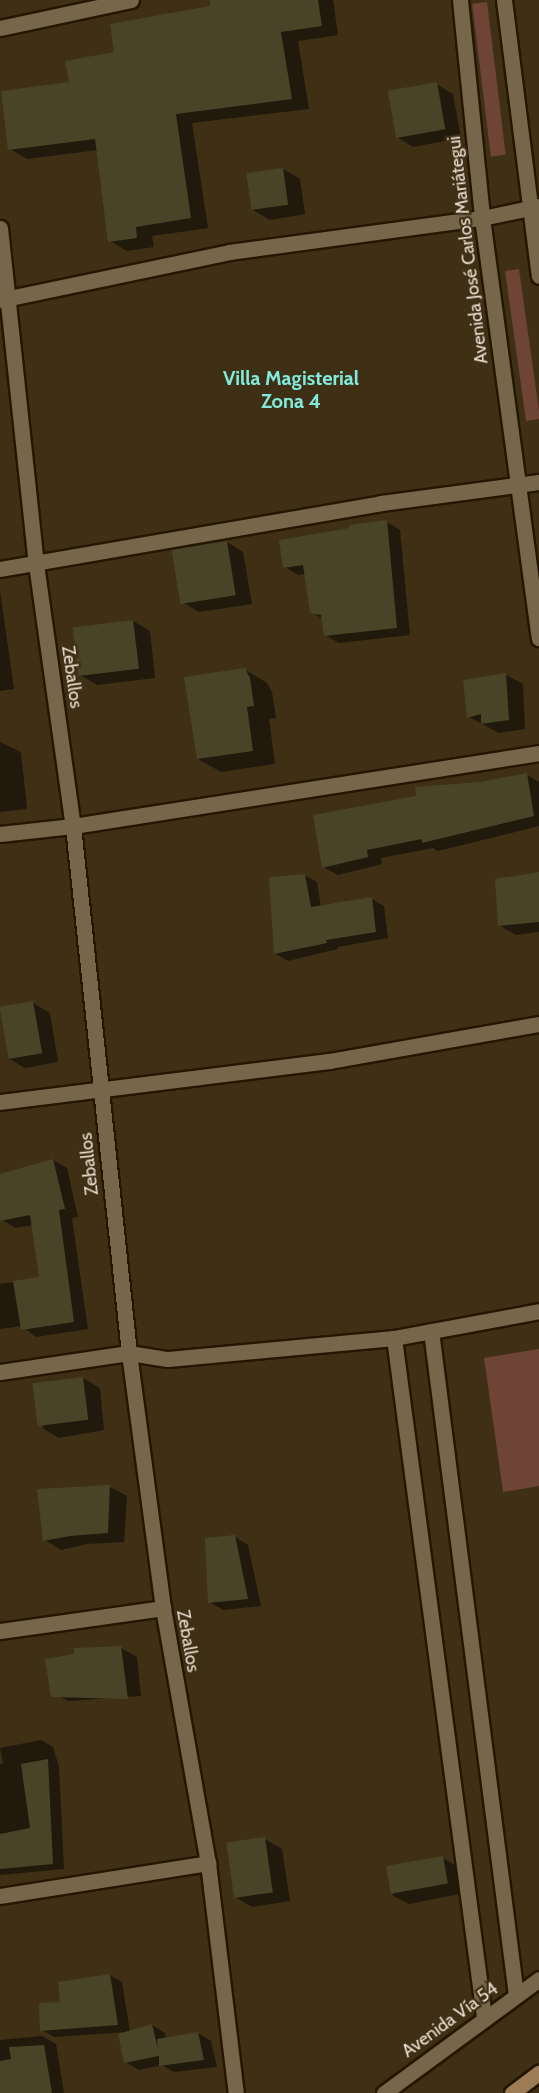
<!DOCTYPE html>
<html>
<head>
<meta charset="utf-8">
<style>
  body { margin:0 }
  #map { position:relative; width:539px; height:2093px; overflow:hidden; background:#3e2f15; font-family:Cabin,sans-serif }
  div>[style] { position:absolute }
  .green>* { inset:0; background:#6e4437; transform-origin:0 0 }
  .shadow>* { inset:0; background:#0007 }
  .building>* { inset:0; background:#494427; transform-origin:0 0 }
  .roads { filter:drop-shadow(2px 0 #241600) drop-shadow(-2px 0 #241600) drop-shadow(0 2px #241600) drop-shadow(0 -2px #241600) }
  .street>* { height:15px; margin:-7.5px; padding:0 7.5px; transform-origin:7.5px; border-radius:7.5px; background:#76664a }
  .secondary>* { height:15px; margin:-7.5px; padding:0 7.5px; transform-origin:7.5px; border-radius:7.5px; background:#9c7b55 }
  span { translate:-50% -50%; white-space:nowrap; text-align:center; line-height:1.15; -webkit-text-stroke:4.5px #3e2f15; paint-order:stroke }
  .street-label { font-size:18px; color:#eae0d1 }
  .neighbourhood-label { font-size:20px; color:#82eadc; font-weight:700 }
</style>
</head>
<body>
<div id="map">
  <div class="green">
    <i style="left:487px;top:2px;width:154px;height:15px;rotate:83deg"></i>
    <i style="clip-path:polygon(519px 269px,539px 410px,539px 419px,526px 421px,505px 271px)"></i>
    <i style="clip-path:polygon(539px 1349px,539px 1486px,503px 1492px,484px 1358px)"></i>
  </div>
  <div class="shadow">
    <i style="clip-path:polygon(226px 0,333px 0,338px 35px,298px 41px,309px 109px,192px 123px,208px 228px,152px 236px,154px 247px,127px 251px,110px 241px,98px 150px,27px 159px,10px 149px,71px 83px,116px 53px)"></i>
    <i style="clip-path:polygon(436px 84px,453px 94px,461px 138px,413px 147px,397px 137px)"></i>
    <i style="clip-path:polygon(283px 169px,300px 179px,305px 214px,270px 220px,253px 210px)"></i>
    <i style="clip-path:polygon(387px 522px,400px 530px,410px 635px,339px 643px,325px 635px,323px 619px,311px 612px,305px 574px,298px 575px,285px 567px)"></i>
    <i style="clip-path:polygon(227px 542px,243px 552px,252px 604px,199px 612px,182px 602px)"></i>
    <i style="clip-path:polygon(0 591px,14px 689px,0 691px)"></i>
    <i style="clip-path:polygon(133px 621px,150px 631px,155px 678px,97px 685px,80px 675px)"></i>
    <i style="clip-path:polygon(244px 669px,267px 683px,272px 692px,276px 718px,269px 719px,275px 764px,221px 772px,198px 759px)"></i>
    <i style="clip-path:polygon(506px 675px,523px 684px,525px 729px,499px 733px,469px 717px)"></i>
    <i style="clip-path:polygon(0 742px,21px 752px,27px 809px,0 812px)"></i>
    <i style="clip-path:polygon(527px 775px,539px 782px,539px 826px,438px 851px,433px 848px,381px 858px,382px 864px,338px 875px,323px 867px,480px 784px)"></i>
    <i style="clip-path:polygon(539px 874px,539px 932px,516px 935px,499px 925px)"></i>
    <i style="clip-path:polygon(304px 875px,317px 882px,321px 907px,372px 899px,384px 906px,388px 938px,338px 947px,338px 949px,288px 961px,276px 954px)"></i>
    <i style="clip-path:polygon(33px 1003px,50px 1013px,58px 1062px,25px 1068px,8px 1058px)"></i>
    <i style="clip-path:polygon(53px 1160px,67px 1168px,78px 1217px,72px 1218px,88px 1329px,36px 1337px,22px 1326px,0 1329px,0 1284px,40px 1278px,33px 1225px,16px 1228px,2px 1220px,0 1176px)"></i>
    <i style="clip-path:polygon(83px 1378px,100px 1388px,104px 1430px,59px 1438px,42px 1428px)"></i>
    <i style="clip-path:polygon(110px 1487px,127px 1496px,124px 1542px,87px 1544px,61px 1550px,45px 1540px)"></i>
    <i style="clip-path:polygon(235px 1537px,248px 1545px,261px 1606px,223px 1610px,209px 1602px)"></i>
    <i style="clip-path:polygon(121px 1648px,137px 1657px,141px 1696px,68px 1701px,52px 1692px)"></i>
    <i style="clip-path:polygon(41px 1740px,53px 1747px,59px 1767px,64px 1869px,0 1875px,0 1764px,3px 1763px,0 1748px)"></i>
    <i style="clip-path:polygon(265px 1839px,282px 1849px,290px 1901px,252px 1907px,235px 1897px)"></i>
    <i style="clip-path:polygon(443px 1858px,459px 1868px,464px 1893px,409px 1904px,392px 1895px)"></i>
    <i style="clip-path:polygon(110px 1975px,122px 1982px,130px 2032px,152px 2025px,165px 2033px,166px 2039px,198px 2033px,211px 2041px,217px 2067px,174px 2072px,162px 2065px,139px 2070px,126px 2062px,126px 2032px,54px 2037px,42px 2030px,62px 2003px)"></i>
    <i style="clip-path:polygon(42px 2036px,56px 2044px,64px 2093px,0 2093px,0 2040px)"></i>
  </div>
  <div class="building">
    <i style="clip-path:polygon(210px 0,318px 0,322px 26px,281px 32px,292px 99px,176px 114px,191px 218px,136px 227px,137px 238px,108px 242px,95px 139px,8px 150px,1px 91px,69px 82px,65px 61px,114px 52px,110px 24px,210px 6px)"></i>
    <i style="left:437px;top:82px;width:48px;height:50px;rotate:80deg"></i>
    <i style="left:283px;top:168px;width:37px;height:37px;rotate:82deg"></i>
    <i style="clip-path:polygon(387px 520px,397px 628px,324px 636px,321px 615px,310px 613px,303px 565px,283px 568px,279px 540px,349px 528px,349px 525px)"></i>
    <i style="left:227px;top:541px;width:55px;height:56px;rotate:81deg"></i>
    <i style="left:133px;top:620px;width:49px;height:61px;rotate:83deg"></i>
    <i style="clip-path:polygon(245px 668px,250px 678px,254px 706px,247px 707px,253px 751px,197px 759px,184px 677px)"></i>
    <i style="clip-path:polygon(506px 673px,509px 720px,481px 724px,481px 714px,467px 718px,463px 680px)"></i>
    <i style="clip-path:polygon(527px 773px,534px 816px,422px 843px,422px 839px,367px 850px,368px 857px,322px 868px,313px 815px,416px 796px,415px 787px,480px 782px)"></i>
    <i style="clip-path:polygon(539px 872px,539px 922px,498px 926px,495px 879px)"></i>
    <i style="clip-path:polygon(305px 874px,311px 907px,372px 897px,376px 932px,326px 940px,327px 943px,274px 954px,269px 877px)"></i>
    <i style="left:33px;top:1001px;width:53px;height:34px;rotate:80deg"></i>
    <i style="clip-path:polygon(53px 1159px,65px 1209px,59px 1210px,74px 1322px,21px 1330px,13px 1281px,39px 1277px,30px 1215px,0 1221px,0 1174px)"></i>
    <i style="left:83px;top:1377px;width:43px;height:51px;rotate:83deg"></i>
    <i style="clip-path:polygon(110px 1485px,108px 1533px,70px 1536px,43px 1541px,37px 1489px)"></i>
    <i style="clip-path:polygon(235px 1535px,248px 1599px,208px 1603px,205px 1538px)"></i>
    <i style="clip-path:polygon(121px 1646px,128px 1699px,51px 1697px,45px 1659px,74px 1654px,74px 1648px)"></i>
    <i style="clip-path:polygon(48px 1759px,53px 1864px,0 1869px,0 1834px,30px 1828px,21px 1764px)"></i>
    <i style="left:265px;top:1837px;width:56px;height:39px;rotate:82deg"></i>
    <i style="left:443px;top:1856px;width:28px;height:58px;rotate:80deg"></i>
    <i style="clip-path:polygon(110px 1974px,118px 2025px,40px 2031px,39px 2003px,60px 2002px,58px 1982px)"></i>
    <i style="clip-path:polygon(152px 2024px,158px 2049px,157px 2039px,198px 2032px,204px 2060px,159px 2066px,159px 2056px,124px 2063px,118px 2034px)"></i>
    <i style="clip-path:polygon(44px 2045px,52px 2093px,0 2093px,0 2061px,11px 2059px,9px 2047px)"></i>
  </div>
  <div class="roads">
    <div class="street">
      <i style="left:460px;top:0;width:219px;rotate:84.2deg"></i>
      <i style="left:482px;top:218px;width:424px;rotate:82.3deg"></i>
      <i style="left:504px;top:0;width:278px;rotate:82.8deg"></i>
      <i style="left:0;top:28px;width:134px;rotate:-12.1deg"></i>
      <i style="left:0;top:228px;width:338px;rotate:83.9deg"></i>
      <i style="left:36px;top:564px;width:265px;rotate:82deg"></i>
      <i style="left:73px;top:826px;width:530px;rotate:83.93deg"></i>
      <i style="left:129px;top:1353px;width:257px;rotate:82.4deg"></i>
      <i style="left:163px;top:1608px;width:259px;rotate:80deg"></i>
      <i style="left:208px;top:1863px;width:232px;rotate:83.1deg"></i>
      <i style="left:0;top:300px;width:234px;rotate:-11.8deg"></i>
      <i style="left:229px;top:252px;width:255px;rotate:-7.7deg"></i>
      <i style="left:482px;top:218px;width:58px;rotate:-11.9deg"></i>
      <i style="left:0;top:569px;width:387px;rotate:-9.8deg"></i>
      <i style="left:381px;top:503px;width:159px;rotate:-7.6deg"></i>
      <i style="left:0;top:834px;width:73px;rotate:-6.3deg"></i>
      <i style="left:73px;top:826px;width:472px;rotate:-8.9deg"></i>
      <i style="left:0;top:1102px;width:332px;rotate:-7.1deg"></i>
      <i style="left:329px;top:1061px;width:213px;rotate:-10deg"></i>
      <i style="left:431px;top:1331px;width:669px;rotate:82.71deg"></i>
      <i style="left:394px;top:1338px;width:685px;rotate:82.45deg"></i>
      <i style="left:0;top:1372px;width:130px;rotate:-8.4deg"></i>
      <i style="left:129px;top:1353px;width:39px;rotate:9deg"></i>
      <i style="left:168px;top:1359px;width:227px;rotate:-5.3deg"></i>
      <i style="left:394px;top:1338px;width:147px;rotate:-10.5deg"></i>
      <i style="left:0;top:1631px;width:165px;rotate:-8deg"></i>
      <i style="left:0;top:1896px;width:211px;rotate:-9deg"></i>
      <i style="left:384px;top:2093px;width:192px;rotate:-36.3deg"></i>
    </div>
    <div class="secondary">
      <i style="left:512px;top:2093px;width:34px;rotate:-37deg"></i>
    </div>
  </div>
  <div class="street-label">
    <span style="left:468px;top:250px;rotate:-97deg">Avenida José Carlos Mariátegui</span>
    <span style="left:72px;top:677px;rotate:82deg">Zeballos</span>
    <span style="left:89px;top:1164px;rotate:-96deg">Zeballos</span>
    <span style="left:188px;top:1641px;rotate:80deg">Zeballos</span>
    <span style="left:450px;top:2020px;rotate:-36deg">Avenida Vía 54</span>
  </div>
  <div class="neighbourhood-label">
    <span style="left:291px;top:390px">Villa Magisterial<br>Zona 4</span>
  </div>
</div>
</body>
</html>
